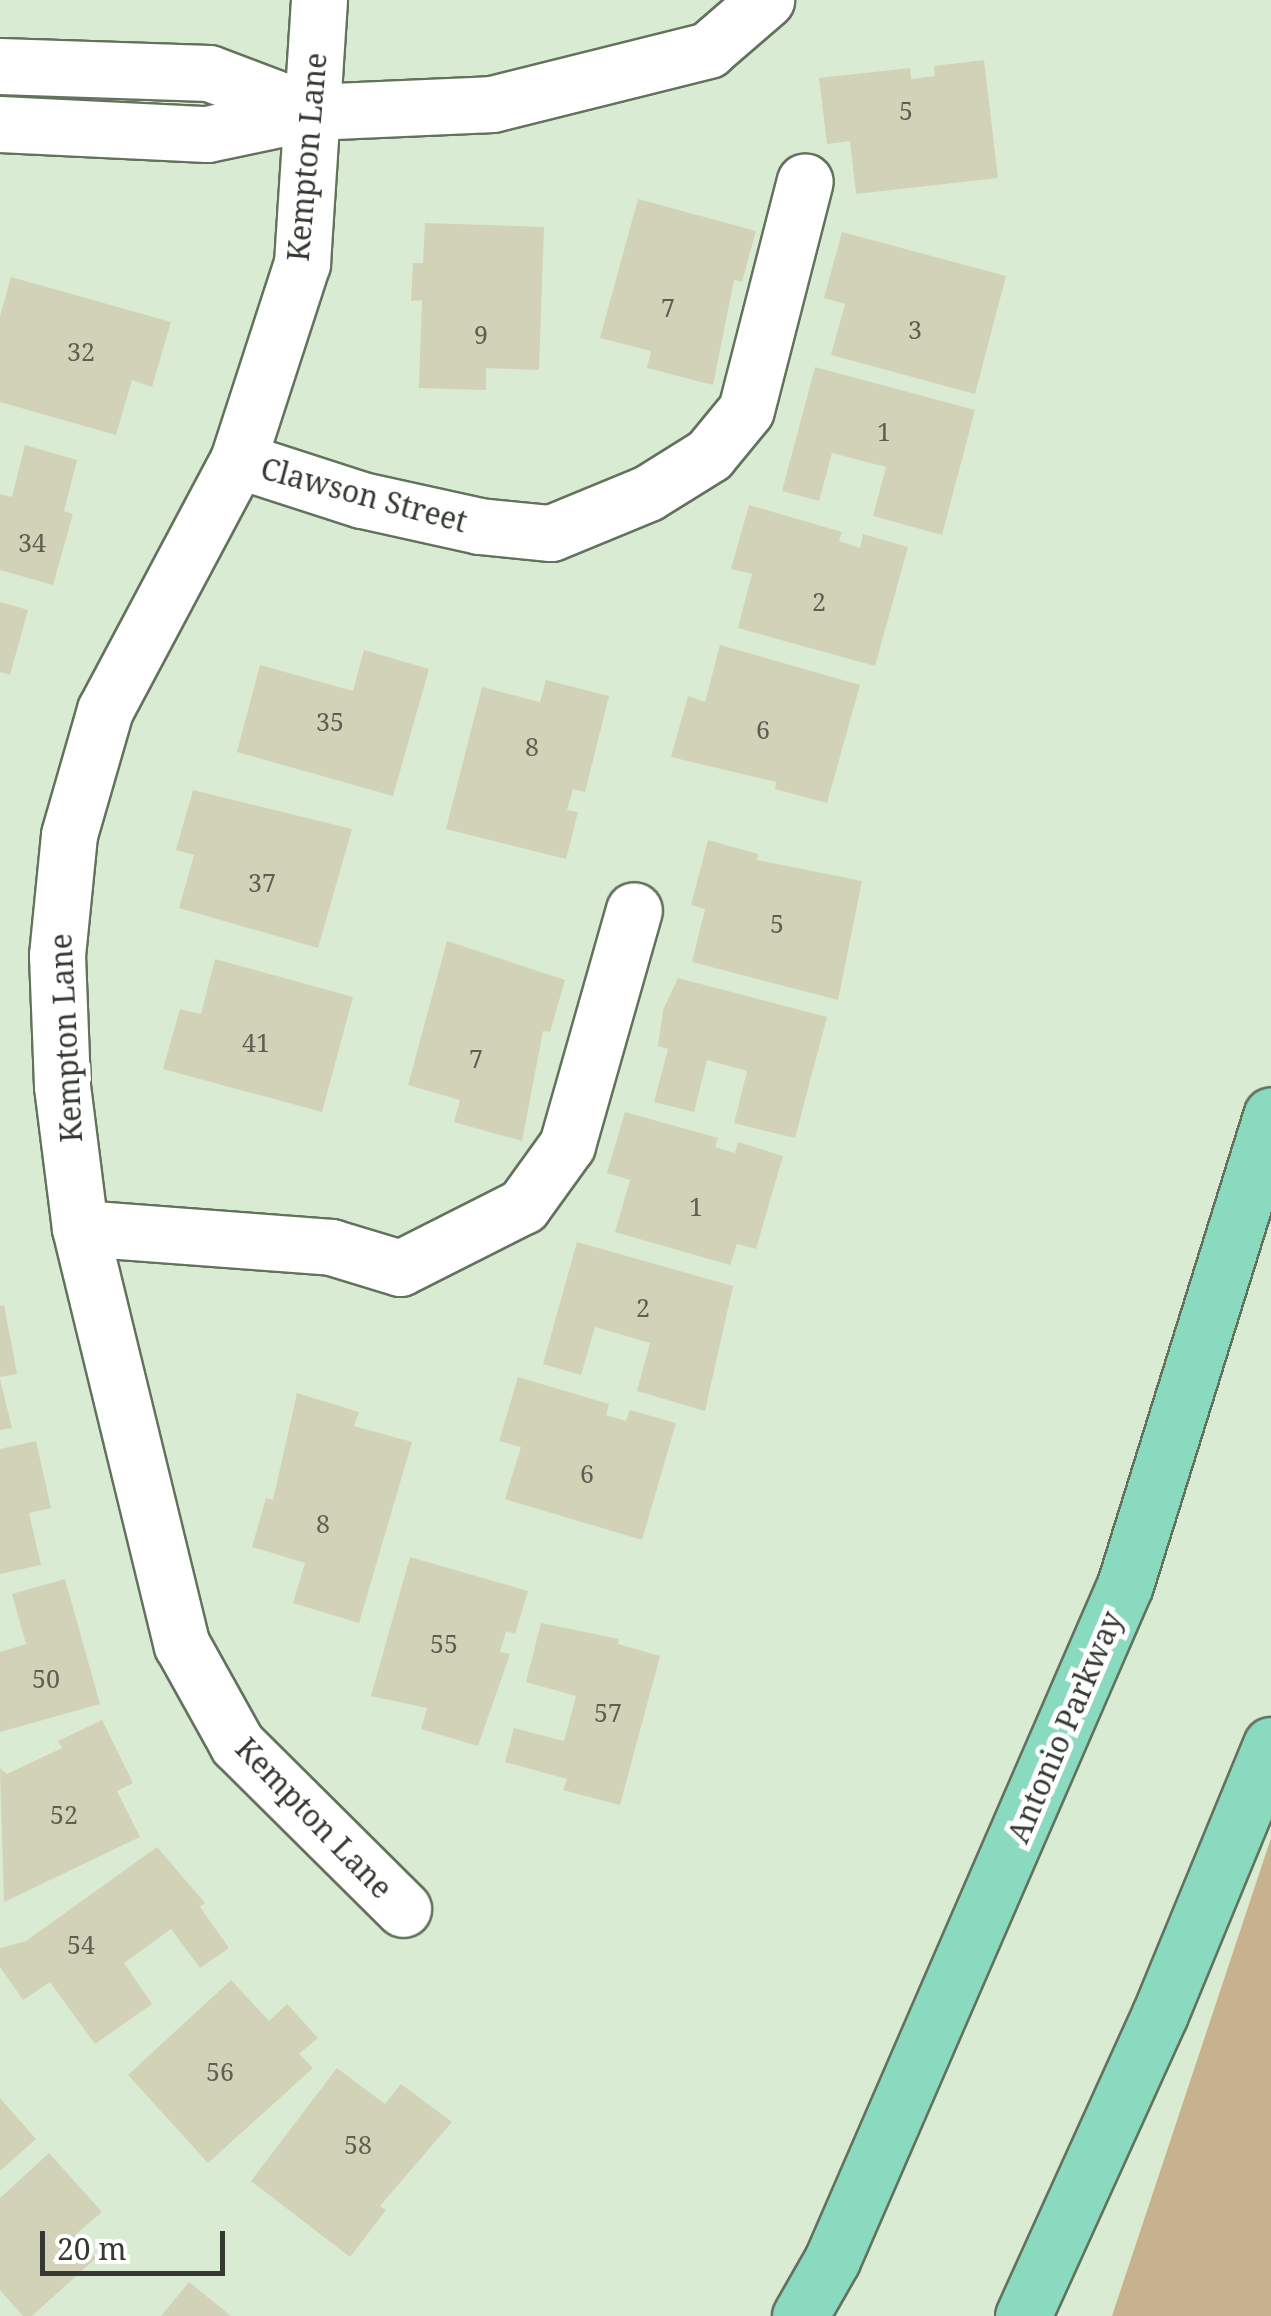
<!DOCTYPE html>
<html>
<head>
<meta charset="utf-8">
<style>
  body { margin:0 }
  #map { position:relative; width:1271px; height:2316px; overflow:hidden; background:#daebd4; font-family:"Noto Serif",serif }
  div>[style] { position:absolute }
  .green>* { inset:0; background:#c8b18e }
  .building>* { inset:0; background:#d2d2b8 }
  .roads { filter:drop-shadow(2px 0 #63725d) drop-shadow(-2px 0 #63725d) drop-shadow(0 2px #63725d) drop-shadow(0 -2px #63725d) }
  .minor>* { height:55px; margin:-27.5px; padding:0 27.5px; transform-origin:27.5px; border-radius:27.5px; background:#fff }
  .major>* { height:55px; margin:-27.5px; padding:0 27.5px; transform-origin:27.5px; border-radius:27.5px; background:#89dabf }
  span { translate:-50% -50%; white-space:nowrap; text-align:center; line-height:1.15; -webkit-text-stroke:10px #fff; paint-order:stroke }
  .number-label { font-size:25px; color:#5c6053 }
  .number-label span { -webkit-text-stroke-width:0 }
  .street-label { font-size:30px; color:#343a31 }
  .scale { position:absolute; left:40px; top:2231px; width:185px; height:45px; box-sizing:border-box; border:5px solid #343a31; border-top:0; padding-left:12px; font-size:30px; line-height:35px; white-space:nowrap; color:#343a31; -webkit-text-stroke:8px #fff; paint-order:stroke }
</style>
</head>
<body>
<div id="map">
  <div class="green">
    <i style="clip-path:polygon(1271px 1838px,1271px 2316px,1112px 2316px)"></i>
  </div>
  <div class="building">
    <i style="clip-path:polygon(984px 60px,998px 178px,856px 194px,850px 141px,827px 144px,819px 78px,910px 68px,911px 79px,935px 76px,934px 66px)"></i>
    <i style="clip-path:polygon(638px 199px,756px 231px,742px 282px,734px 280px,713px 385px,647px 368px,651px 351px,600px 338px)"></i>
    <i style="clip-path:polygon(425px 223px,544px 227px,539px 370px,486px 368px,486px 390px,419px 388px,422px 300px,411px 301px,413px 263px,423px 263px)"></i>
    <i style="clip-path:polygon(842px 232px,1006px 276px,975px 394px,831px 355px,845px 304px,824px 298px)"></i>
    <i style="clip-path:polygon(11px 277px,171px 322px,152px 387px,132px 380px,116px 435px,0 402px,0 316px)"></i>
    <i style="clip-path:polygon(815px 367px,975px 410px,942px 535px,873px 516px,886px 467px,832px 453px,819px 501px,782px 491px)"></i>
    <i style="clip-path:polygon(25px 445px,77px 460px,64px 511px,73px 514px,53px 585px,0 570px,0 494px,12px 497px)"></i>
    <i style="clip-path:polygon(749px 505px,842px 532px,839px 541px,860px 548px,863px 534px,908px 547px,875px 666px,738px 628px,752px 574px,731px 569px)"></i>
    <i style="clip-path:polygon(0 602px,28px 610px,10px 675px,0 672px)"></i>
    <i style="clip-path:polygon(720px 645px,860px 685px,827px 803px,775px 789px,776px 782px,671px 757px,688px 696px,705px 702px)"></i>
    <i style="clip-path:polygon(364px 650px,429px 669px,393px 796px,237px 752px,260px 665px,353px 691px)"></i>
    <i style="clip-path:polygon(546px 680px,609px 696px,585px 792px,573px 789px,567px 810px,578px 812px,566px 859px,446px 829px,482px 687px,540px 702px)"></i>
    <i style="clip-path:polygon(193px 790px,352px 829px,318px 948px,179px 908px,194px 855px,176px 850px)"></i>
    <i style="clip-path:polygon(708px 840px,758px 854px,757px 860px,862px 881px,838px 1000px,692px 962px,705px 909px,691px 905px)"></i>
    <i style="clip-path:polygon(447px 941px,565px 980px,550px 1032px,543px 1031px,522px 1141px,454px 1122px,460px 1100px,408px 1085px)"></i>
    <i style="clip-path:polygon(215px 959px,353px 997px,322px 1112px,163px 1069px,180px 1009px,201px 1014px)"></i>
    <i style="clip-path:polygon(678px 978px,827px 1017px,795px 1138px,734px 1123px,747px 1071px,707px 1060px,694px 1112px,654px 1102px,668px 1049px,658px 1046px,663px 1010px)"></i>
    <i style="clip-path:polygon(625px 1112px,718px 1138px,715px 1147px,735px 1153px,738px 1142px,783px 1156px,756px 1249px,737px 1244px,730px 1265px,615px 1232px,630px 1180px,607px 1173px)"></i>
    <i style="clip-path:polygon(577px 1242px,733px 1286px,705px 1411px,637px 1391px,650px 1343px,595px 1327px,581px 1375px,543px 1364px)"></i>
    <i style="clip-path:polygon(4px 1305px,17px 1374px,0 1377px,0 1306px)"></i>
    <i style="clip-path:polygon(518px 1377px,609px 1404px,606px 1415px,626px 1421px,630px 1410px,676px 1423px,642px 1540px,505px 1499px,521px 1447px,499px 1441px)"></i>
    <i style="clip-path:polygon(0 1379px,12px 1428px,0 1430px)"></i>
    <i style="clip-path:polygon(297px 1393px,359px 1412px,354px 1426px,412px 1442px,359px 1623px,293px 1603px,305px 1563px,252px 1547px,266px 1498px,273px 1500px)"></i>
    <i style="clip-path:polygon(36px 1441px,51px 1508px,29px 1513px,41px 1565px,0 1574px,0 1449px)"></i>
    <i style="clip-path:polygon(410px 1557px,528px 1591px,515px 1634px,506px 1631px,500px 1652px,510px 1654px,478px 1746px,421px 1729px,427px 1708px,371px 1696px)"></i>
    <i style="clip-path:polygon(65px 1579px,100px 1704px,0 1732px,0 1652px,26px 1644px,12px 1594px)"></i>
    <i style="clip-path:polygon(541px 1623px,619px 1639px,618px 1644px,660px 1656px,620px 1805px,563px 1790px,567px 1779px,505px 1762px,514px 1728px,564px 1741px,576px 1696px,526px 1682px)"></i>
    <i style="clip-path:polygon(102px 1720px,133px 1783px,117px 1791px,140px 1837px,4px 1902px,0 1768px,7px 1774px,62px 1748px,58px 1741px)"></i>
    <i style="clip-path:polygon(157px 1847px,205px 1903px,200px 1907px,229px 1948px,200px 1968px,171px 1929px,124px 1963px,152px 2004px,95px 2044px,50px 1982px,23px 2000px,0 1967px,0 1948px,26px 1941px)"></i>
    <i style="clip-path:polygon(231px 1980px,269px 2021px,287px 2004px,318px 2038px,299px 2054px,313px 2068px,208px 2163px,128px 2075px)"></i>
    <i style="clip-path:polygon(337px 2068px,385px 2104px,401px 2084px,452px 2122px,380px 2206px,386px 2210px,350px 2257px,251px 2181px)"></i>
    <i style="clip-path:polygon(0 2098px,36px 2139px,0 2171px)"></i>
    <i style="clip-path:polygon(49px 2153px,102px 2212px,75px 2235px,96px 2258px,32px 2316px,23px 2316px,0 2290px,0 2198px)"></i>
    <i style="clip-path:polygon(189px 2282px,231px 2316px,161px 2316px)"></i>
  </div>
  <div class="roads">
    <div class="minor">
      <i style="left:319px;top:0;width:264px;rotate:93.7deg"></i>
      <i style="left:302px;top:263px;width:207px;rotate:108deg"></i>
      <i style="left:238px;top:460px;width:283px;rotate:118deg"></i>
      <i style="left:105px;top:710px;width:130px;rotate:106.1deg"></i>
      <i style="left:69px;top:835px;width:121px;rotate:95.7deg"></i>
      <i style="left:57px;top:955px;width:131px;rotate:87.8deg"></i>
      <i style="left:62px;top:1086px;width:143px;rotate:82.8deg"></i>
      <i style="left:80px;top:1228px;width:429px;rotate:76.3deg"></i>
      <i style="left:182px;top:1645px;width:113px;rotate:60.9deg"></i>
      <i style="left:237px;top:1744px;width:234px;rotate:44.8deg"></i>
      <i style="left:0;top:66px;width:209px;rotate:1.9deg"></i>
      <i style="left:209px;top:73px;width:110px;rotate:20.7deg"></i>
      <i style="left:0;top:124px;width:207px;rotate:2.8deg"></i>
      <i style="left:207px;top:134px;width:107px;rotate:-11.8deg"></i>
      <i style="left:312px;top:112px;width:180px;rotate:-2.5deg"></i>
      <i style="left:492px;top:104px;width:223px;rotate:-14deg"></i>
      <i style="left:708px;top:50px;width:77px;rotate:-40.8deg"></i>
      <i style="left:238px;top:460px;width:130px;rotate:17.9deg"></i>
      <i style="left:362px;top:500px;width:120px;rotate:12.5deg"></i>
      <i style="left:479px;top:526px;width:72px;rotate:5.6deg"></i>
      <i style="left:551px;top:533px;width:105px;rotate:-22.4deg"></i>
      <i style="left:648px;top:493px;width:72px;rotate:-31.9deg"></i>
      <i style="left:709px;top:455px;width:58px;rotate:-50.6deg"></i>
      <i style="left:746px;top:410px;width:236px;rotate:-75.6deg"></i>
      <i style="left:80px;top:1228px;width:252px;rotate:4.3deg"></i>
      <i style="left:331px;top:1247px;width:72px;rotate:16.9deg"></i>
      <i style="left:400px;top:1268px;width:138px;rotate:-26.8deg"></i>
      <i style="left:523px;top:1206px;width:75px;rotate:-54.2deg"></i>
      <i style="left:567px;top:1145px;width:244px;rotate:-74.1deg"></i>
    </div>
    <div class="major">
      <i style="left:800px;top:2316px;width:64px;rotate:-60.3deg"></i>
      <i style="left:832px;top:2260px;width:736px;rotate:-66.54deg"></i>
      <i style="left:1125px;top:1585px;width:492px;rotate:-72.7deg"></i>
      <i style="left:1023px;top:2316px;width:332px;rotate:-65.6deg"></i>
      <i style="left:1160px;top:2014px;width:291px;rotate:-67.6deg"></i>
    </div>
  </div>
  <div class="number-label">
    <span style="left:906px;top:110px">5</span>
    <span style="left:668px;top:307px">7</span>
    <span style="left:915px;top:329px">3</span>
    <span style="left:481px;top:334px">9</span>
    <span style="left:81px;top:351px">32</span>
    <span style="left:884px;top:431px">1</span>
    <span style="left:32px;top:542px">34</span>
    <span style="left:819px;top:601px">2</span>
    <span style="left:330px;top:721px">35</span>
    <span style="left:763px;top:729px">6</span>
    <span style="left:532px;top:746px">8</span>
    <span style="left:262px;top:882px">37</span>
    <span style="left:777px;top:923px">5</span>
    <span style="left:256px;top:1042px">41</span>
    <span style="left:476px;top:1058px">7</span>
    <span style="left:696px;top:1206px">1</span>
    <span style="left:643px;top:1307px">2</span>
    <span style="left:587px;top:1473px">6</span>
    <span style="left:323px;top:1523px">8</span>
    <span style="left:444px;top:1643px">55</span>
    <span style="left:46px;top:1678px">50</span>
    <span style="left:608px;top:1712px">57</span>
    <span style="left:64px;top:1814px">52</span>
    <span style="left:81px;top:1944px">54</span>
    <span style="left:220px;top:2071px">56</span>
    <span style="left:358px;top:2144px">58</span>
  </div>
  <div class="street-label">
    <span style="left:307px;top:157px;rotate:-85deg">Kempton Lane</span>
    <span style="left:364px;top:495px;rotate:15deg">Clawson Street</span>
    <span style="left:66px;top:1038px;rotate:-93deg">Kempton Lane</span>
    <span style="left:1065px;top:1727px;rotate:-67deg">Antonio Parkway</span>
    <span style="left:314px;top:1818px;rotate:46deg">Kempton Lane</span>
  </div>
  <div class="scale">20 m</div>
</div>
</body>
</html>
